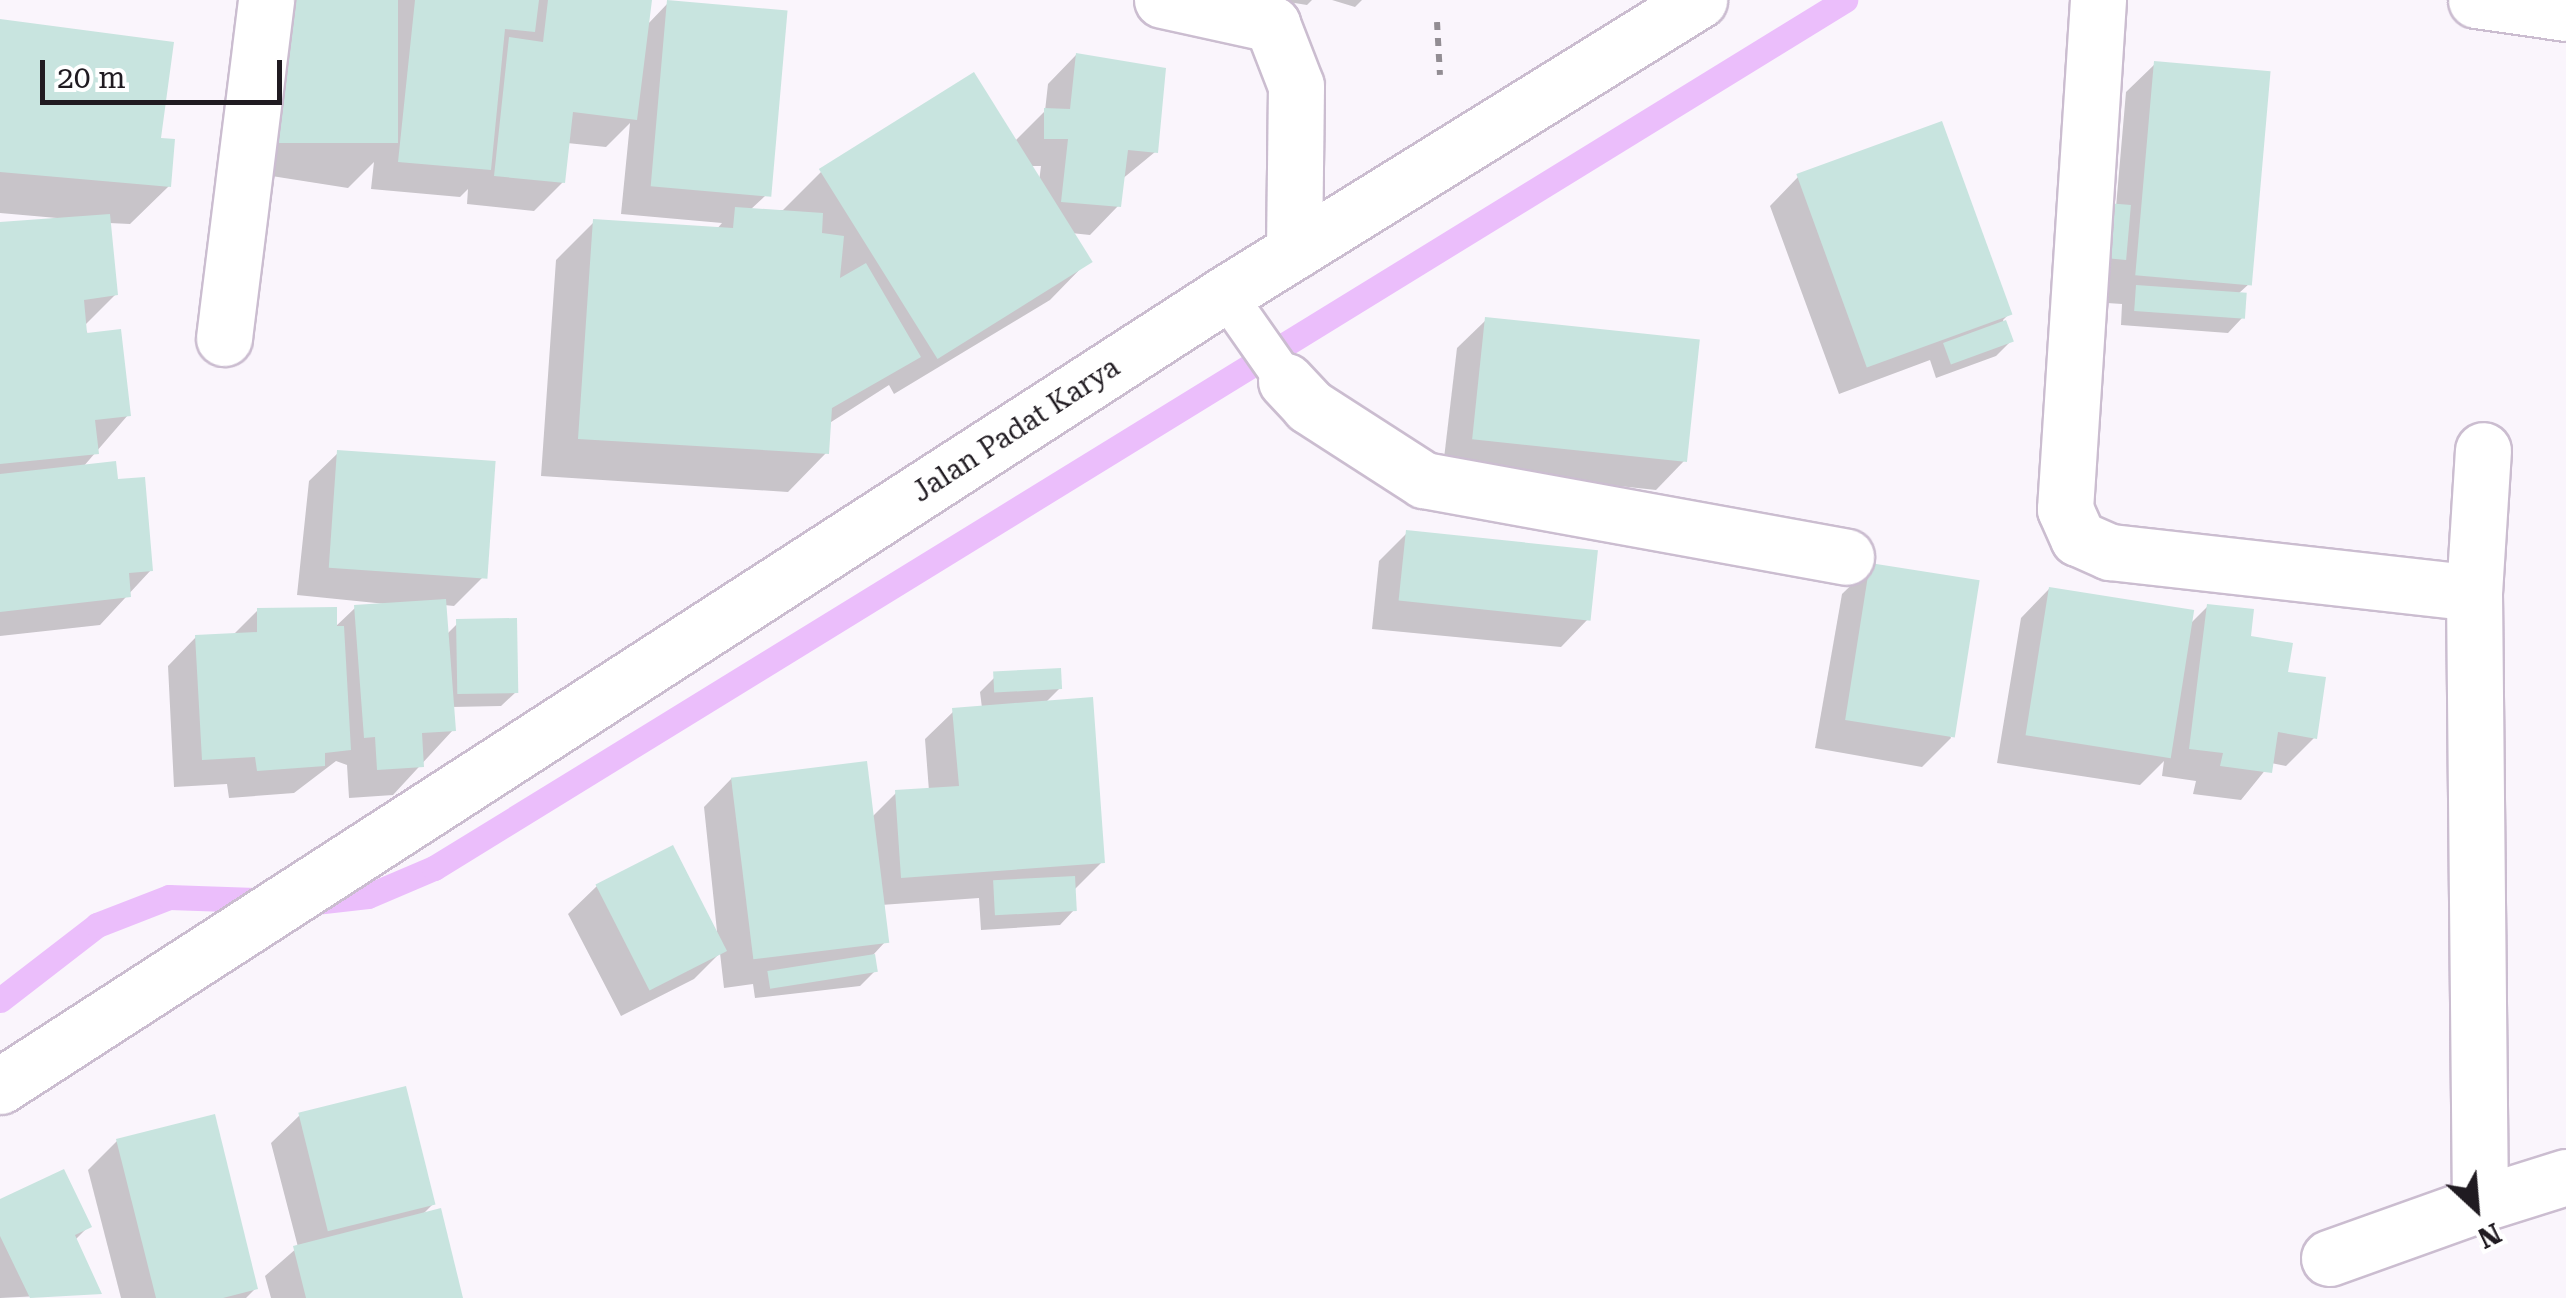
<!DOCTYPE html>
<html>
<head>
<meta charset="utf-8">
<style>
  body { margin:0 }
  #map { position:relative; width:2566px; height:1298px; overflow:hidden; background:#faf5fc; font-family:"Roboto Serif",serif }
  div>[style] { position:absolute }
  .shadow>* { inset:0; background:#0003 }
  .stream>* { height:25px; margin:-12.5px; padding:0 12.5px; transform-origin:12.5px; border-radius:12.5px; background:#ebbefb }
  .building>* { inset:0; background:#c8e4df; transform-origin:0 0 }
  .path>* { height:6px; margin-top:-3px; transform-origin:0; background:repeating-linear-gradient(90deg,#928d93 0 8px,transparent 0 16px) }
  .roads { filter:drop-shadow(2px 0 #cbbdd0) drop-shadow(-2px 0 #cbbdd0) drop-shadow(0 2px #cbbdd0) drop-shadow(0 -2px #cbbdd0) }
  .lane>* { height:40px; margin:-20px; padding:0 20px; transform-origin:20px; border-radius:20px; background:#fff }
  .street>* { height:55px; margin:-27.5px; padding:0 27.5px; transform-origin:27.5px; border-radius:27.5px; background:#fff }
  span { translate:-50% -50%; white-space:nowrap; text-align:center; line-height:1.15; -webkit-text-stroke:10px #fff; paint-order:stroke }
  .street-label { font-size:28px; color:#201b21 }
  .north { position:absolute; left:2426px; top:1158px; width:100px; height:100px; -webkit-text-stroke:8px #fff; paint-order:stroke; rotate:154deg; font-size:28px; font-weight:700; line-height:40px; text-align:center; color:#201b21 }
  .north::after { content:''; display:block; margin:auto; width:35px; height:45px; background:#201b21; clip-path:polygon(50% 0,100% 100%,50% 72%,0 100%) }
  .scale { position:absolute; left:40px; top:60px; width:242px; height:45px; box-sizing:border-box; border:5px solid #201b21; border-top:0; padding-left:12px; font-size:30px; line-height:35px; white-space:nowrap; color:#201b21; -webkit-text-stroke:8px #fff; paint-order:stroke }
</style>
</head>
<body>
<div id="map">
  <div class="shadow">
    <i style="clip-path:polygon(evenodd,396px 0,630px 0,647px 25px,668px 3px,765px 196px,750px 210px,783px 210px,821px 172px,1014px 142px,1045px 111px,1048px 84px,1076px 55px,1155px 152px,1121px 180px,1118px 206px,1090px 235px,1071px 233px,1088px 261px,1050px 300px,894px 394px,889px 385px,828px 424px,826px 453px,788px 492px,541px 476px,556px 260px,594px 222px,716px 230px,722px 223px,621px 214px,630px 123px,606px 147px,567px 143px,563px 182px,534px 211px,467px 204px,468px 189px,460px 197px,371px 189px,374px 162px,348px 188px,233px 170px,396px 0,1029px 166px,1041px 166px,1039px 182px,1029px 166px)"></i>
    <i style="clip-path:polygon(1276px 0,1312px 0,1307px 5px)"></i>
    <i style="clip-path:polygon(1332px 0,1362px 0,1355px 7px)"></i>
    <i style="clip-path:polygon(0 21px,158px 141px,169px 186px,130px 224px,109px 223px,116px 294px,84px 326px,128px 415px,83px 467px,115px 482px,151px 570px,100px 625px,0 636px,0 226px,57px 218px,0 213px)"></i>
    <i style="clip-path:polygon(2155px 64px,2250px 283px,2238px 294px,2242px 318px,2228px 333px,2121px 325px,2122px 304px,2107px 303px,2110px 272px,2090px 272px,2116px 207px,2126px 92px)"></i>
    <i style="clip-path:polygon(1798px 177px,2010px 313px,2003px 320px,2011px 341px,1996px 356px,1936px 378px,1930px 360px,1839px 394px,1770px 206px)"></i>
    <i style="clip-path:polygon(1486px 320px,1684px 461px,1656px 490px,1443px 467px,1457px 348px)"></i>
    <i style="clip-path:polygon(338px 453px,483px 577px,454px 606px,444px 605px,446px 635px,458px 623px,516px 692px,501px 706px,451px 707px,453px 730px,393px 795px,349px 798px,347px 765px,336px 761px,294px 793px,229px 798px,227px 784px,174px 787px,168px 666px,196px 637px,233px 635px,258px 610px,334px 628px,355px 608px,396px 605px,297px 595px,309px 481px)"></i>
    <i style="clip-path:polygon(1407px 533px,1589px 618px,1561px 647px,1372px 629px,1379px 561px)"></i>
    <i style="clip-path:polygon(1871px 566px,1951px 738px,1922px 767px,1815px 748px,1842px 594px)"></i>
    <i style="clip-path:polygon(2049px 589px,2189px 625px,2208px 606px,2285px 674px,2315px 737px,2286px 766px,2271px 763px,2241px 800px,2193px 794px,2196px 781px,2162px 776px,2164px 761px,2140px 785px,1997px 763px,2021px 618px)"></i>
    <i style="clip-path:polygon(995px 677px,1060px 688px,1045px 703px,1102px 862px,1073px 891px,1074px 910px,1060px 925px,981px 930px,979px 898px,881px 905px,885px 942px,873px 955px,875px 971px,860px 986px,755px 998px,753px 984px,724px 988px,720px 953px,694px 979px,621px 1016px,568px 914px,597px 886px,718px 941px,704px 807px,732px 778px,871px 818px,896px 793px,929px 791px,925px 739px,954px 711px,982px 708px,980px 692px)"></i>
    <i style="clip-path:polygon(300px 1115px,434px 1203px,422px 1215px,461px 1298px,271px 1298px,265px 1276px,298px 1247px,271px 1143px)"></i>
    <i style="clip-path:polygon(117px 1141px,255px 1289px,246px 1298px,121px 1298px,88px 1170px)"></i>
    <i style="clip-path:polygon(0 1201px,89px 1226px,75px 1240px,99px 1293px,0 1298px)"></i>
  </div>
  <div class="stream">
    <i style="left:0;top:1000px;width:123px;rotate:-37.7deg"></i>
    <i style="left:97px;top:925px;width:77px;rotate:-21.3deg"></i>
    <i style="left:169px;top:897px;width:146px;rotate:2deg"></i>
    <i style="left:315px;top:902px;width:53px;rotate:-6.5deg"></i>
    <i style="left:368px;top:896px;width:72px;rotate:-23deg"></i>
    <i style="left:434px;top:868px;width:1657px;rotate:-31.6deg"></i>
  </div>
  <div class="building">
    <i style="left:276px;top:0;width:122px;height:143px"></i>
    <i style="clip-path:polygon(415px 0,539px 0,535px 32px,505px 29px,491px 170px,398px 162px)"></i>
    <i style="clip-path:polygon(548px 0,652px 0,637px 120px,573px 112px,565px 183px,494px 176px,509px 37px,543px 42px)"></i>
    <i style="left:667px;top:0;width:121px;height:187px;rotate:5deg"></i>
    <i style="clip-path:polygon(0 19px,174px 42px,161px 138px,175px 139px,171px 187px,0 172px)"></i>
    <i style="clip-path:polygon(1076px 53px,1166px 68px,1158px 153px,1128px 150px,1121px 207px,1061px 202px,1068px 139px,1044px 139px,1044px 108px,1070px 109px)"></i>
    <i style="left:2154px;top:61px;width:117px;height:215px;rotate:5deg"></i>
    <i style="left:974px;top:72px;width:224px;height:183px;rotate:58deg"></i>
    <i style="left:1942px;top:121px;width:206px;height:155px;rotate:70deg"></i>
    <i style="left:2107px;top:203px;width:24px;height:55px;rotate:5deg"></i>
    <i style="clip-path:polygon(735px 207px,823px 213px,822px 233px,844px 236px,840px 278px,866px 263px,921px 357px,832px 408px,829px 454px,578px 439px,593px 219px,733px 228px)"></i>
    <i style="clip-path:polygon(110px 214px,118px 295px,84px 300px,87px 333px,121px 329px,131px 416px,95px 420px,99px 454px,0 464px,0 222px)"></i>
    <i style="left:2136px;top:285px;width:111px;height:26px;rotate:4deg"></i>
    <i style="left:1485px;top:317px;width:216px;height:123px;rotate:6deg"></i>
    <i style="left:2006px;top:320px;width:23px;height:67px;rotate:70deg"></i>
    <i style="left:337px;top:450px;width:159px;height:118px;rotate:4deg"></i>
    <i style="clip-path:polygon(116px 461px,118px 479px,145px 477px,153px 571px,129px 573px,131px 597px,0 612px,0 474px)"></i>
    <i style="left:1406px;top:530px;width:193px;height:71px;rotate:6deg"></i>
    <i style="left:1870px;top:563px;width:111px;height:159px;rotate:9deg"></i>
    <i style="left:2049px;top:587px;width:147px;height:150px;rotate:9deg"></i>
    <i style="clip-path:polygon(446px 599px,456px 731px,422px 733px,424px 767px,377px 770px,375px 737px,364px 738px,354px 605px)"></i>
    <i style="clip-path:polygon(2207px 604px,2254px 609px,2251px 636px,2293px 643px,2288px 672px,2326px 677px,2317px 739px,2278px 732px,2272px 773px,2220px 766px,2223px 753px,2189px 749px)"></i>
    <i style="clip-path:polygon(337px 607px,337px 626px,344px 626px,351px 750px,325px 753px,325px 766px,257px 771px,255px 757px,202px 760px,195px 635px,257px 632px,257px 608px)"></i>
    <i style="left:517px;top:618px;width:75px;height:61px;rotate:89deg"></i>
    <i style="left:1061px;top:668px;width:21px;height:68px;rotate:87deg"></i>
    <i style="clip-path:polygon(1093px 697px,1105px 863px,901px 878px,895px 790px,959px 786px,952px 708px)"></i>
    <i style="left:867px;top:761px;width:183px;height:137px;rotate:83deg"></i>
    <i style="left:673px;top:845px;width:119px;height:87px;rotate:63deg"></i>
    <i style="left:1075px;top:876px;width:35px;height:82px;rotate:87deg"></i>
    <i style="left:875px;top:954px;width:18px;height:109px;rotate:81deg"></i>
    <i style="left:406px;top:1086px;width:122px;height:111px;rotate:76deg"></i>
    <i style="clip-path:polygon(215px 1114px,258px 1289px,223px 1298px,156px 1298px,116px 1139px)"></i>
    <i style="clip-path:polygon(64px 1169px,92px 1227px,75px 1235px,102px 1294px,30px 1298px,0 1236px,0 1199px)"></i>
    <i style="clip-path:polygon(441px 1208px,463px 1298px,306px 1298px,293px 1246px)"></i>
  </div>
  <div class="path">
    <i style="left:1437px;top:22px;width:53px;rotate:86.8deg"></i>
  </div>
  <div class="roads">
    <div class="lane">
      <i style="left:1225px;top:294px;width:106px;rotate:55deg"></i>
    </div>
    <div class="street">
      <i style="left:1162px;top:0;width:113px;rotate:12.3deg"></i>
      <i style="left:1272px;top:24px;width:66px;rotate:68.8deg"></i>
      <i style="left:1296px;top:86px;width:165px;rotate:90.7deg"></i>
      <i style="left:2098px;top:0;width:510px;rotate:93.71deg"></i>
      <i style="left:2065px;top:509px;width:32px;rotate:66deg"></i>
      <i style="left:2078px;top:538px;width:35px;rotate:24deg"></i>
      <i style="left:2110px;top:552px;width:366px;rotate:6.4deg"></i>
      <i style="left:2474px;top:593px;width:611px;rotate:89.44deg"></i>
      <i style="left:2480px;top:1204px;width:90px;rotate:-17.4deg"></i>
      <i style="left:2476px;top:0;width:91px;rotate:8.2deg"></i>
      <i style="left:224px;top:338px;width:341px;rotate:-82.9deg"></i>
      <i style="left:1286px;top:381px;width:34px;rotate:47deg"></i>
      <i style="left:1309px;top:406px;width:137px;rotate:32.8deg"></i>
      <i style="left:1424px;top:480px;width:429px;rotate:10.3deg"></i>
      <i style="left:2474px;top:593px;width:143px;rotate:-86.4deg"></i>
      <i style="left:0;top:1086px;width:1459px;rotate:-32.88deg"></i>
      <i style="left:1225px;top:294px;width:558px;rotate:-31.81deg"></i>
      <i style="left:2329px;top:1258px;width:160px;rotate:-19.7deg"></i>
    </div>
  </div>
  <div class="street-label">
    <span style="left:1016px;top:430px;rotate:-33deg">Jalan Padat Karya</span>
  </div>
  <div class="north">N</div>
  <div class="scale">20 m</div>
</div>
</body>
</html>
